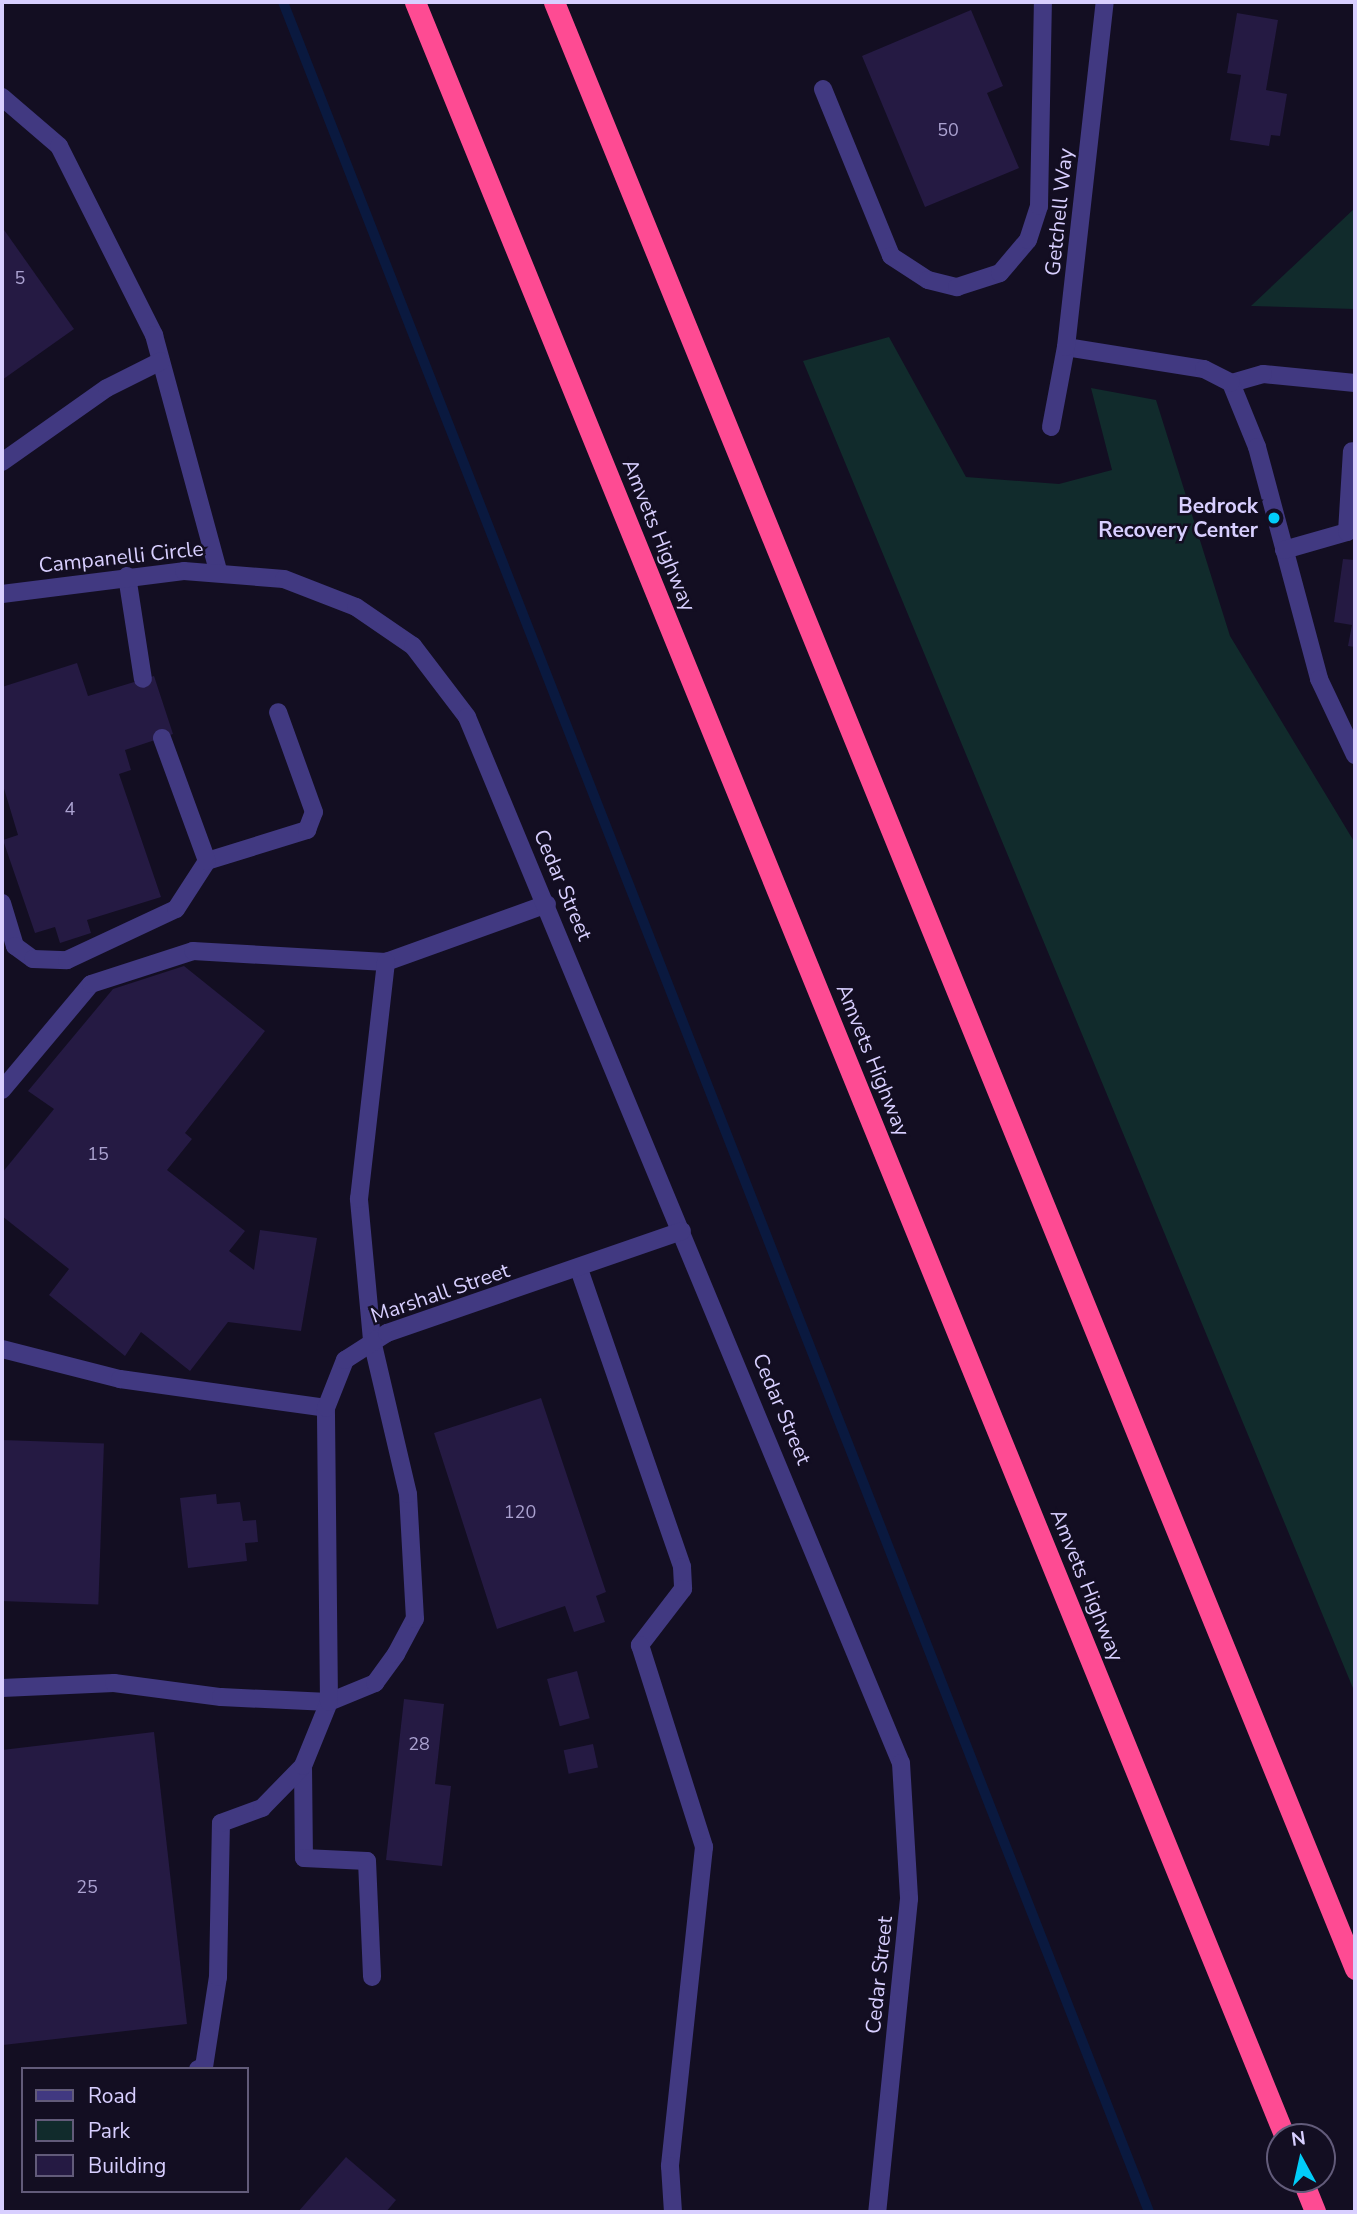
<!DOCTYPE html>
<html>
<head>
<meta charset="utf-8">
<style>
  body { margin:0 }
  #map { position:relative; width:1357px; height:2214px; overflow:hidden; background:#130e22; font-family:"Nunito Sans",sans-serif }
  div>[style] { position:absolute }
  .green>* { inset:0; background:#112b2c }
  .stream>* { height:10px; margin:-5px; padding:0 5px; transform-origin:5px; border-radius:5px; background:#0a193f }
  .building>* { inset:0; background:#251a43; transform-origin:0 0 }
  .service>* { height:18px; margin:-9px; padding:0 9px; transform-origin:9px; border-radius:9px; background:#413981 }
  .minor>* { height:18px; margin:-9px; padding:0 9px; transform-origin:9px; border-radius:9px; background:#413981 }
  .motorway>* { height:21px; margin:-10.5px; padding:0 10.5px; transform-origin:10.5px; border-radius:10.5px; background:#fe4b93 }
  .dots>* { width:19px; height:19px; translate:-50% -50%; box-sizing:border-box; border:4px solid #130e22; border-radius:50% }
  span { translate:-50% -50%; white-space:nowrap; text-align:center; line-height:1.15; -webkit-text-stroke:5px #130e22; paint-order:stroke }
  .number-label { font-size:18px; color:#aba2d0 }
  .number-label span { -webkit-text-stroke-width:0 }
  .street-label { font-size:21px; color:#d8cfff }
  .poi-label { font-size:21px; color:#d8cfff; font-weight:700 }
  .right { translate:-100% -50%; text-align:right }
  .frame { position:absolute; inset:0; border:4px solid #d8cfff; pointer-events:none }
  .legend { position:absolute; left:21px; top:2067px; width:228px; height:126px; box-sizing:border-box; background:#130e22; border:2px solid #625b7a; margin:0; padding:9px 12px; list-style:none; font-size:21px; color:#d8cfff }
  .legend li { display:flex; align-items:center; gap:14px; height:35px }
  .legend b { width:35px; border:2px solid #625b7a }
  .north { position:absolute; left:1266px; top:2123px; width:70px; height:70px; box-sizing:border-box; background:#130e22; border:2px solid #625b7a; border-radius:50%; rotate:352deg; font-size:19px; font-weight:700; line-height:28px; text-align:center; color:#d8cfff }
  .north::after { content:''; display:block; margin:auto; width:24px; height:32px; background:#01cdf9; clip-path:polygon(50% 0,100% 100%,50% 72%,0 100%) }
</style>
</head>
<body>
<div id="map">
  <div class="green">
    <i style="clip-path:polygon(1355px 208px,1355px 309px,1251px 306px)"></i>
    <i style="clip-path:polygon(889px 337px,966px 477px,1059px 484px,1112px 470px,1091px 388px,1156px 400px,1230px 636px,1355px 843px,1355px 1693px,803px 361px)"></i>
  </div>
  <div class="stream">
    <i style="left:283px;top:2px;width:2374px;rotate:68.6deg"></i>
  </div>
  <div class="building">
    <i style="clip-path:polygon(971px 10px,1003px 86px,987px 93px,1019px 168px,925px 207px,862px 56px)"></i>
    <i style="clip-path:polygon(1237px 13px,1278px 20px,1266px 90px,1287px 94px,1280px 136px,1271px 135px,1269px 146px,1230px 140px,1241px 75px,1227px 73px)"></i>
    <i style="clip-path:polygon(2px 227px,74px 329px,2px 380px)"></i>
    <i style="clip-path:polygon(1343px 559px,1355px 560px,1355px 647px,1348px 646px,1352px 625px,1334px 622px)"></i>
    <i style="clip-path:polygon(77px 663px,88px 696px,154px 676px,173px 734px,125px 750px,131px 770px,119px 774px,161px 897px,87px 920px,91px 933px,60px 943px,55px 927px,35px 933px,3px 840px,18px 835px,2px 782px,2px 687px)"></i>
    <i style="clip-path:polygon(184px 966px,265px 1031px,185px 1133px,192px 1139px,167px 1170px,245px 1231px,229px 1251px,254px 1270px,260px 1230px,317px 1238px,301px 1331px,228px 1322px,190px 1371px,141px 1332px,125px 1356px,49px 1295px,69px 1269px,2px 1216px,2px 1173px,54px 1109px,28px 1091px,113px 989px)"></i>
    <i style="clip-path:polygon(541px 1398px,606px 1592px,596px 1596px,605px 1622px,574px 1632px,565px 1606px,497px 1629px,434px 1433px)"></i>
    <i style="left:2px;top:1440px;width:102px;height:161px;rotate:2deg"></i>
    <i style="clip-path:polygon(216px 1494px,217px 1504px,240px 1502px,243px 1521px,256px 1520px,258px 1542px,245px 1543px,247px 1561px,188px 1568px,180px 1498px)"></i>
    <i style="left:577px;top:1671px;width:49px;height:31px;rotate:75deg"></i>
    <i style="clip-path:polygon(404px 1699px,444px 1704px,435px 1784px,451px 1786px,442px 1866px,386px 1860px)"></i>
    <i style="clip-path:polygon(154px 1732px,187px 2024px,3px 2045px,2px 1750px)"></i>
    <i style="left:593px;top:1744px;width:24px;height:30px;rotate:78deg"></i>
    <i style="clip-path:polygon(346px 2157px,396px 2200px,386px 2212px,298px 2212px)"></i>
  </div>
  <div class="service">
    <i style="left:823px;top:89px;width:180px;rotate:67.8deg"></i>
    <i style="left:891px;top:256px;width:44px;rotate:33deg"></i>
    <i style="left:928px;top:280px;width:30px;rotate:14deg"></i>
    <i style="left:957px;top:287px;width:45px;rotate:-18deg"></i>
    <i style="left:1000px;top:273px;width:43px;rotate:-49.7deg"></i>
    <i style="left:1028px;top:240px;width:36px;rotate:-72deg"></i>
    <i style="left:1039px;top:206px;width:204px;rotate:-88.9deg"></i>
    <i style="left:2px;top:97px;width:75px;rotate:40.7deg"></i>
    <i style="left:59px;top:146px;width:212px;rotate:63.3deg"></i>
    <i style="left:154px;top:335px;width:245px;rotate:74.8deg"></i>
    <i style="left:1355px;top:383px;width:92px;rotate:-174.4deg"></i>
    <i style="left:1263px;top:374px;width:33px;rotate:164deg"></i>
    <i style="left:1231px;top:383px;width:69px;rotate:67.9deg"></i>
    <i style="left:1257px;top:447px;width:240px;rotate:75deg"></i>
    <i style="left:1319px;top:679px;width:84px;rotate:64.7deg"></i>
    <i style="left:2px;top:462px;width:128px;rotate:-35.2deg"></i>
    <i style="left:107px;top:388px;width:60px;rotate:-26.6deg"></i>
    <i style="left:1284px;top:550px;width:66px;rotate:-15.9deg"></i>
    <i style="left:1347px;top:532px;width:81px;rotate:-86.5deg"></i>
    <i style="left:127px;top:576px;width:104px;rotate:81.2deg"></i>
    <i style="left:207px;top:861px;width:105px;rotate:-17.2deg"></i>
    <i style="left:307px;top:830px;width:19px;rotate:-69deg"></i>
    <i style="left:314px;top:812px;width:106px;rotate:-109.8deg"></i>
    <i style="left:2px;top:903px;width:45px;rotate:73.2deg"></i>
    <i style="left:15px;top:946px;width:22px;rotate:36deg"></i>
    <i style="left:33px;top:959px;width:34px;rotate:2deg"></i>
    <i style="left:67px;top:960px;width:120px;rotate:-25.1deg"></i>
    <i style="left:176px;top:909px;width:57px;rotate:-57.1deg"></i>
    <i style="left:207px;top:861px;width:131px;rotate:-110.1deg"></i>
    <i style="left:2px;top:1090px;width:138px;rotate:-50deg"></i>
    <i style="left:91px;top:984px;width:107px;rotate:-17.9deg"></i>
    <i style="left:193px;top:951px;width:193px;rotate:3.3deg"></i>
    <i style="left:386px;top:962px;width:171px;rotate:-19.8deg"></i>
    <i style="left:579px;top:1269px;width:315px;rotate:70.9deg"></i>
    <i style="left:682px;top:1567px;width:22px;rotate:87deg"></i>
    <i style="left:683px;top:1589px;width:71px;rotate:127.5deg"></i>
    <i style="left:640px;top:1645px;width:212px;rotate:72.4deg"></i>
    <i style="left:704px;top:1847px;width:321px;rotate:96.1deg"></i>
    <i style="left:670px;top:2166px;width:46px;rotate:86.3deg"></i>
    <i style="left:2px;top:1349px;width:122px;rotate:14.3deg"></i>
    <i style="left:120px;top:1379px;width:208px;rotate:8deg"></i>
    <i style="left:2px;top:1688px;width:112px;rotate:-2.6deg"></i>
    <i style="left:114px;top:1683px;width:108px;rotate:7.5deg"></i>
    <i style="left:221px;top:1697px;width:108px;rotate:2.7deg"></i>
    <i style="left:329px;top:1702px;width:50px;rotate:-22.4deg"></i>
    <i style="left:375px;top:1683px;width:36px;rotate:-54deg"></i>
    <i style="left:396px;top:1654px;width:40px;rotate:-62deg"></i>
    <i style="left:415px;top:1619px;width:125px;rotate:-93.2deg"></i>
    <i style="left:408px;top:1494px;width:158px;rotate:-103.2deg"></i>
    <i style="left:372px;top:1340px;width:142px;rotate:-95.3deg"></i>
    <i style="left:359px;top:1199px;width:239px;rotate:-83.5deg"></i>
    <i style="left:303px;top:1766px;width:92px;rotate:89.4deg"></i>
    <i style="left:304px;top:1858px;width:63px;rotate:2.7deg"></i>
    <i style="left:367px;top:1861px;width:116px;rotate:87.5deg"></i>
    <i style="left:198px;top:2069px;width:6px;rotate:-18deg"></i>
    <i style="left:204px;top:2067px;width:91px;rotate:-81.2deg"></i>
    <i style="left:218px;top:1977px;width:154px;rotate:-88.9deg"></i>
    <i style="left:221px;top:1823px;width:44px;rotate:-20.1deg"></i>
    <i style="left:262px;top:1808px;width:59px;rotate:-45.7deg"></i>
    <i style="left:303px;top:1766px;width:69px;rotate:-67.9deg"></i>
  </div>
  <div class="minor">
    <i style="left:1066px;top:347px;width:140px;rotate:9.1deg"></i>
    <i style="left:1204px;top:369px;width:30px;rotate:27deg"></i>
    <i style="left:1051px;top:427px;width:81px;rotate:-79.4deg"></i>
    <i style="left:1066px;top:347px;width:347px;rotate:-83.6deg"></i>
    <i style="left:2px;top:594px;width:183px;rotate:-7.2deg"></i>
    <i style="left:184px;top:571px;width:100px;rotate:4.6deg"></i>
    <i style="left:284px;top:579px;width:77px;rotate:21.3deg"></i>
    <i style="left:356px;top:607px;width:69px;rotate:34.4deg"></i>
    <i style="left:413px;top:646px;width:89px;rotate:52.7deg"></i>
    <i style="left:467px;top:717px;width:1132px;rotate:67.47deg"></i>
    <i style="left:901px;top:1763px;width:136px;rotate:86.6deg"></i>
    <i style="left:909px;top:1899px;width:315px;rotate:95.8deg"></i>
    <i style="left:329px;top:1702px;width:294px;rotate:-90.6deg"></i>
    <i style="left:326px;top:1408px;width:52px;rotate:-68.4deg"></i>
    <i style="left:345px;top:1360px;width:50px;rotate:-32.7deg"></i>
    <i style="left:387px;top:1333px;width:312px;rotate:-19.1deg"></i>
  </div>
  <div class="motorway">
    <i style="left:415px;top:2px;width:2305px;rotate:67.83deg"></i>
    <i style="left:554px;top:2px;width:2124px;rotate:67.84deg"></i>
    <i style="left:1302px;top:2179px;width:35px;rotate:68deg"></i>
  </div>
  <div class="dots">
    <i style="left:1274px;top:518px;background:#01cdf9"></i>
  </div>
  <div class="number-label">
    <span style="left:948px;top:130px">50</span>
    <span style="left:20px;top:278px">5</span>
    <span style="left:70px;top:809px">4</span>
    <span style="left:98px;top:1154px">15</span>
    <span style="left:520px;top:1512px">120</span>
    <span style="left:419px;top:1744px">28</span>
    <span style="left:87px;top:1887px">25</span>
  </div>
  <div class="street-label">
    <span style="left:1059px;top:212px;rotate:-84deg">Getchell Way</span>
    <span style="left:659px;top:535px;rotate:68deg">Amvets Highway</span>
    <span style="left:121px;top:557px;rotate:-6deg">Campanelli Circle</span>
    <span style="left:563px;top:885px;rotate:67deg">Cedar Street</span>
    <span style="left:873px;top:1060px;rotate:68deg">Amvets Highway</span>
    <span style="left:440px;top:1293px;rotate:-19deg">Marshall Street</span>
    <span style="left:782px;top:1409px;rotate:67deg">Cedar Street</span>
    <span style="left:1087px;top:1585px;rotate:68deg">Amvets Highway</span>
    <span style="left:879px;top:1975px;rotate:-84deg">Cedar Street</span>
  </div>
  <div class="poi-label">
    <span class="right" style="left:1258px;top:518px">Bedrock<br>Recovery Center</span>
  </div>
  <div class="frame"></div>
  <ul class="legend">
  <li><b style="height:9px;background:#413981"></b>Road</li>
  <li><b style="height:19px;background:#112b2c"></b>Park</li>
  <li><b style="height:19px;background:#251a43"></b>Building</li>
  </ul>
  <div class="north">N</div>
</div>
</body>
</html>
